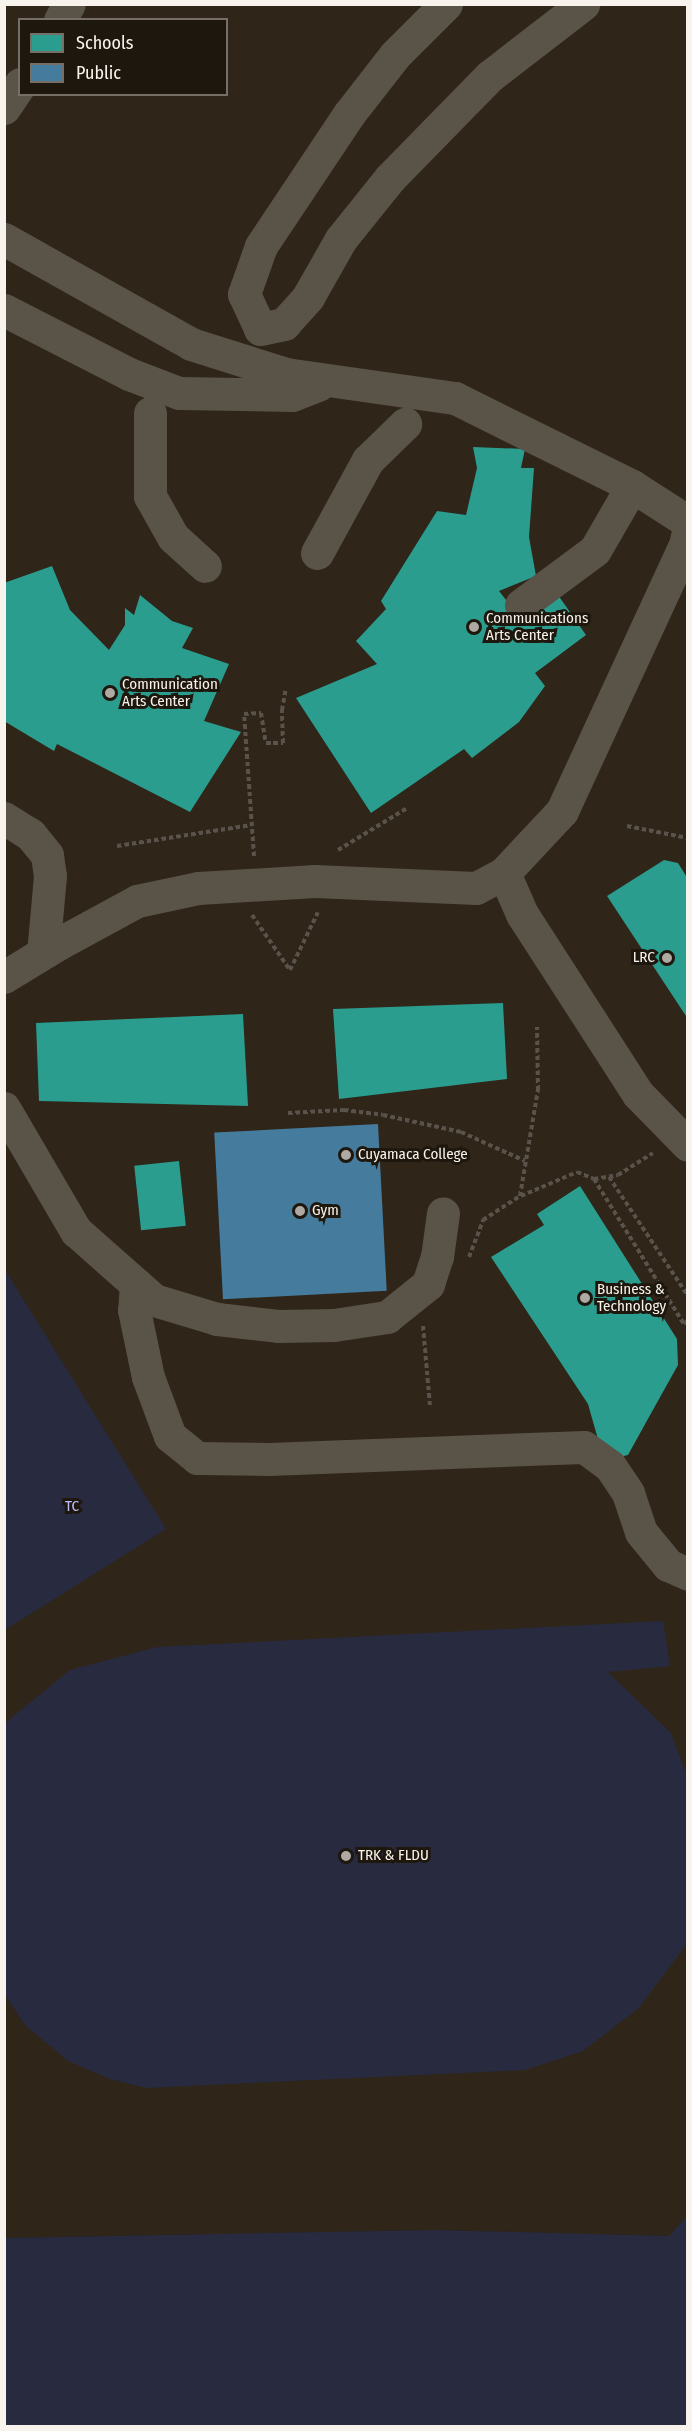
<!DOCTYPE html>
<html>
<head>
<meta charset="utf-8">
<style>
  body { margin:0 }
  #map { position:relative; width:692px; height:2431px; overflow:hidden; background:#24201b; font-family:"Fira Sans Condensed",sans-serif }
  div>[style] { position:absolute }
  .built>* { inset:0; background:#2f2518 }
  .green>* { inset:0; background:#282a40 }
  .schools>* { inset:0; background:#2a9d8f; transform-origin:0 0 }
  .public>* { inset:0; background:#457b9d; transform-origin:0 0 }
  .path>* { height:4px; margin-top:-2px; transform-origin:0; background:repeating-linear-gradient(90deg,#59534b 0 4.5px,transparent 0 7.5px) }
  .minor>* { height:33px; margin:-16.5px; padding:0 16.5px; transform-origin:16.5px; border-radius:16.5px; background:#5a5347 }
  .dots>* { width:16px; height:16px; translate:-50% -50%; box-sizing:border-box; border:3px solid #1e170e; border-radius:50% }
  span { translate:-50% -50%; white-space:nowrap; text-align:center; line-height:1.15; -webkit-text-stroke:6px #1e170e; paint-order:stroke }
  .poi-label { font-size:15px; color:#f8f3ec }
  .left { translate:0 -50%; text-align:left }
  .right { translate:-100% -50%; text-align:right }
  .park-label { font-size:15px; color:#bac0ff }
  .frame { position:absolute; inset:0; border:6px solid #f8f3ec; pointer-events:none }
  .legend { position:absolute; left:18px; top:18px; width:210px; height:78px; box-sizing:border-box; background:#1e170e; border:2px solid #756f67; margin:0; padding:8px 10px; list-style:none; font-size:18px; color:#f8f3ec }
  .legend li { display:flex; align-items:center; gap:12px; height:30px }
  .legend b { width:30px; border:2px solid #756f67 }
</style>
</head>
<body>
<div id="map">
  <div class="built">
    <i style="clip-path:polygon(evenodd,4px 5px,687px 5px,688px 2216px,669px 2236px,435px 2230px,5px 2238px,4px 5px,20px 20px,226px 20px,226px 94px,20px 94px,20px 20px)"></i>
  </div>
  <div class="green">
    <i style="clip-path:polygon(5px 1270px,166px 1529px,5px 1630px)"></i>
    <i style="clip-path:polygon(663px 1621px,670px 1666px,608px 1672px,671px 1733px,687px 1776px,687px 1936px,685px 1946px,639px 2008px,583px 2051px,525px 2070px,146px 2088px,110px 2079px,68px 2061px,25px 2025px,5px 1995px,5px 1723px,70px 1670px,157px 1647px)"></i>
    <i style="clip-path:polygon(687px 2216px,687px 2426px,5px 2426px,5px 2238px,435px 2230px,669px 2236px)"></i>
  </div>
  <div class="schools">
    <i style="clip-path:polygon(473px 447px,525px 449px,521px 468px,534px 468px,529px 537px,536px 576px,499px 591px,521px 619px,558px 595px,586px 635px,535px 673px,545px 686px,519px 722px,472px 758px,464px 749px,371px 813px,296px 698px,377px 664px,356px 641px,386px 609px,381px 601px,437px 511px,466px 515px,477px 468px)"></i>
    <i style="clip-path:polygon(52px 566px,70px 610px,109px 650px,125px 625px,125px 608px,134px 615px,140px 595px,172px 621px,193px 628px,182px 648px,229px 664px,204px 721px,241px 732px,190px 812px,57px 744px,54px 751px,4px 721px,4px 583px)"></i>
    <i style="clip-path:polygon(664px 860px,678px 863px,688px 879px,688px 1019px,607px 896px)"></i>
    <i style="clip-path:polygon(503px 1003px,507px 1079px,339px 1099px,333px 1009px)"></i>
    <i style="clip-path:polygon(243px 1014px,248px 1106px,39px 1101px,36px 1023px)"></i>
    <i style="left:179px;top:1161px;width:65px;height:45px;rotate:84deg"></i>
    <i style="clip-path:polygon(580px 1186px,677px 1339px,678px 1365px,649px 1417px,628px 1455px,611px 1459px,601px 1450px,588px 1404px,491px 1257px,544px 1225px,537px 1214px)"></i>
  </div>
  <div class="public">
    <i style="left:378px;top:1124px;width:167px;height:164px;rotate:87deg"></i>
  </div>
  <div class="path">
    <i style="left:627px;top:826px;width:62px;rotate:11.1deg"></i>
    <i style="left:117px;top:846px;width:136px;rotate:-8.9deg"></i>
    <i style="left:338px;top:850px;width:81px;rotate:-31.3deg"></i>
    <i style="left:254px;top:856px;width:142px;rotate:-94deg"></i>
    <i style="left:244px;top:714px;width:17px;rotate:-3deg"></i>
    <i style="left:261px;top:713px;width:30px;rotate:81deg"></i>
    <i style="left:266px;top:743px;width:17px"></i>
    <i style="left:283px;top:743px;width:33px;rotate:-92deg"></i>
    <i style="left:282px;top:710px;width:22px;rotate:-80deg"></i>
    <i style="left:252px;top:915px;width:67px;rotate:55.4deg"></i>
    <i style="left:290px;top:970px;width:64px;rotate:-64.2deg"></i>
    <i style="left:288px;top:1113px;width:56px;rotate:-3.1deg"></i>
    <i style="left:344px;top:1110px;width:39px;rotate:7deg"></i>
    <i style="left:383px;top:1115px;width:80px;rotate:12.3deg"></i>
    <i style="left:461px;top:1132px;width:70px;rotate:24.4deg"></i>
    <i style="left:609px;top:1177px;width:143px;rotate:56.4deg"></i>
    <i style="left:594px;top:1179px;width:24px;rotate:-9deg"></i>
    <i style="left:618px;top:1175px;width:41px;rotate:-32.2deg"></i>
    <i style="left:521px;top:1196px;width:61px;rotate:-23.2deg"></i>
    <i style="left:577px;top:1172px;width:18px;rotate:22deg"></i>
    <i style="left:594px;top:1179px;width:171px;rotate:58.2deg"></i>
    <i style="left:684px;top:1324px;width:6px;rotate:-45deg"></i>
    <i style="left:469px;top:1257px;width:40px;rotate:-69deg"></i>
    <i style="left:483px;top:1220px;width:44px;rotate:-33deg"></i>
    <i style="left:520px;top:1196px;width:108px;rotate:-80.4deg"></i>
    <i style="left:538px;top:1090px;width:63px;rotate:-90.9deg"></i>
    <i style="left:423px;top:1326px;width:80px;rotate:85deg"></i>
  </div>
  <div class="minor">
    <i style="left:446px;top:4px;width:72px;rotate:135deg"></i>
    <i style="left:395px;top:55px;width:75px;rotate:127.9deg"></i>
    <i style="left:349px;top:114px;width:159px;rotate:123.7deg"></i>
    <i style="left:261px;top:246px;width:51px;rotate:109.5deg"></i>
    <i style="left:244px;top:294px;width:38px;rotate:65deg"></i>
    <i style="left:260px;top:329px;width:25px;rotate:-12deg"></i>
    <i style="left:284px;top:324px;width:36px;rotate:-48deg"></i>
    <i style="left:308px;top:297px;width:67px;rotate:-60.4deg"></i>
    <i style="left:341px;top:239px;width:78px;rotate:-51.2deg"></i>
    <i style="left:390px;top:178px;width:143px;rotate:-45.6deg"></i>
    <i style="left:490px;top:76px;width:118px;rotate:-37.7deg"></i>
    <i style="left:60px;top:20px;width:18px;rotate:-61deg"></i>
    <i style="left:4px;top:108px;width:29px;rotate:-56deg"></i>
    <i style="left:4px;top:239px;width:214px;rotate:29.3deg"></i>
    <i style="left:191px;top:344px;width:100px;rotate:17.5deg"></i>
    <i style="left:286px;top:374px;width:171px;rotate:8.1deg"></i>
    <i style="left:455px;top:398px;width:198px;rotate:26.4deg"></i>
    <i style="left:632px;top:486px;width:67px;rotate:32.7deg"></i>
    <i style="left:4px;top:310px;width:140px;rotate:27.1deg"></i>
    <i style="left:129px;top:374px;width:53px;rotate:20.8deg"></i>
    <i style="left:179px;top:393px;width:113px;rotate:1deg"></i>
    <i style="left:292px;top:395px;width:28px;rotate:-21deg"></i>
    <i style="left:150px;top:413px;width:83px;rotate:90deg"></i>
    <i style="left:150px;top:496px;width:47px;rotate:60.7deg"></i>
    <i style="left:173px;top:537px;width:43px;rotate:42.2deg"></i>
    <i style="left:317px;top:553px;width:106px;rotate:-61.3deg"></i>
    <i style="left:368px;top:460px;width:52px;rotate:-44.2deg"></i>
    <i style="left:521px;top:605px;width:92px;rotate:-36.6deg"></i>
    <i style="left:595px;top:550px;width:74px;rotate:-60deg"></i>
    <i style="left:4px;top:818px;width:31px;rotate:32deg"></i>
    <i style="left:30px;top:834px;width:27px;rotate:51deg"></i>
    <i style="left:47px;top:855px;width:21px;rotate:82deg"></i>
    <i style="left:50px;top:876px;width:77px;rotate:95.2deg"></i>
    <i style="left:504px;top:873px;width:45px;rotate:66.3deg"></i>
    <i style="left:522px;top:914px;width:214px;rotate:57.2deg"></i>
    <i style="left:638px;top:1094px;width:71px;rotate:45.6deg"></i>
    <i style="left:4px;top:977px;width:63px;rotate:-31.4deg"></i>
    <i style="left:58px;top:944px;width:90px;rotate:-28.6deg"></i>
    <i style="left:137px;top:901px;width:62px;rotate:-12deg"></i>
    <i style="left:198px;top:888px;width:117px;rotate:-3.4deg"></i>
    <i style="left:315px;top:881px;width:161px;rotate:2.5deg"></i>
    <i style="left:476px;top:888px;width:32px;rotate:-28deg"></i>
    <i style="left:504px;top:873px;width:85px;rotate:-46.9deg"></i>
    <i style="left:562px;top:811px;width:293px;rotate:-65.2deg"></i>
    <i style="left:685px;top:545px;width:13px;rotate:-77deg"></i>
    <i style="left:4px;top:1108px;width:143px;rotate:59.7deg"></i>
    <i style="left:76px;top:1231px;width:104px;rotate:41.5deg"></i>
    <i style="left:154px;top:1300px;width:66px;rotate:16.8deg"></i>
    <i style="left:217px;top:1319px;width:61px;rotate:6.5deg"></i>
    <i style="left:278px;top:1326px;width:56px;rotate:-1deg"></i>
    <i style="left:334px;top:1325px;width:54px;rotate:-8.6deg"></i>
    <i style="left:387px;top:1317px;width:53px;rotate:-38.8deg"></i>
    <i style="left:428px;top:1284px;width:28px;rotate:-72deg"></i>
    <i style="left:437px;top:1257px;width:44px;rotate:-82.2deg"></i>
    <i style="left:136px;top:1284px;width:26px;rotate:94deg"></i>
    <i style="left:134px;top:1310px;width:68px;rotate:78.2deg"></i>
    <i style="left:148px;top:1377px;width:63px;rotate:69.6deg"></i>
    <i style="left:170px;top:1436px;width:35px;rotate:39deg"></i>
    <i style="left:197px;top:1458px;width:72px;rotate:0.8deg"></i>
    <i style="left:269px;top:1459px;width:315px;rotate:-2.2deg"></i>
    <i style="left:584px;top:1447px;width:32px;rotate:36deg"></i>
    <i style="left:610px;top:1466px;width:32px;rotate:56deg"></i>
    <i style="left:628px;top:1493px;width:41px;rotate:71.6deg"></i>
    <i style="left:641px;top:1532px;width:43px;rotate:50.7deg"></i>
    <i style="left:668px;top:1565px;width:22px;rotate:24deg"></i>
  </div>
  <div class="dots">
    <i style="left:474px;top:627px;background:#aea9a3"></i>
    <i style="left:110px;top:693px;background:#aea9a3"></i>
    <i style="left:667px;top:958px;background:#aea9a3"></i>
    <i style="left:346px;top:1155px;background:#aea9a3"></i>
    <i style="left:300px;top:1211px;background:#aea9a3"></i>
    <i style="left:585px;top:1298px;background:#aea9a3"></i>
    <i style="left:346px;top:1856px;background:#aea9a3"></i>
  </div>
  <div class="poi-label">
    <span class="left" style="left:486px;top:627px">Communications<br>Arts Center</span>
    <span class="left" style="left:122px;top:693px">Communication<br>Arts Center</span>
    <span class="right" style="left:655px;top:958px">LRC</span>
    <span class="left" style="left:358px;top:1155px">Cuyamaca College</span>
    <span class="left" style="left:312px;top:1211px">Gym</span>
    <span class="left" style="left:597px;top:1298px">Business &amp;<br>Technology</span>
    <span class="left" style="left:358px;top:1856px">TRK &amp; FLDU</span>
  </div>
  <div class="park-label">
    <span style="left:72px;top:1507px">TC</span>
  </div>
  <div class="frame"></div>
  <ul class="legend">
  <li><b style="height:16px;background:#2a9d8f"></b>Schools</li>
  <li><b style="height:16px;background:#457b9d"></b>Public</li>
  </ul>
</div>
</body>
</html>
